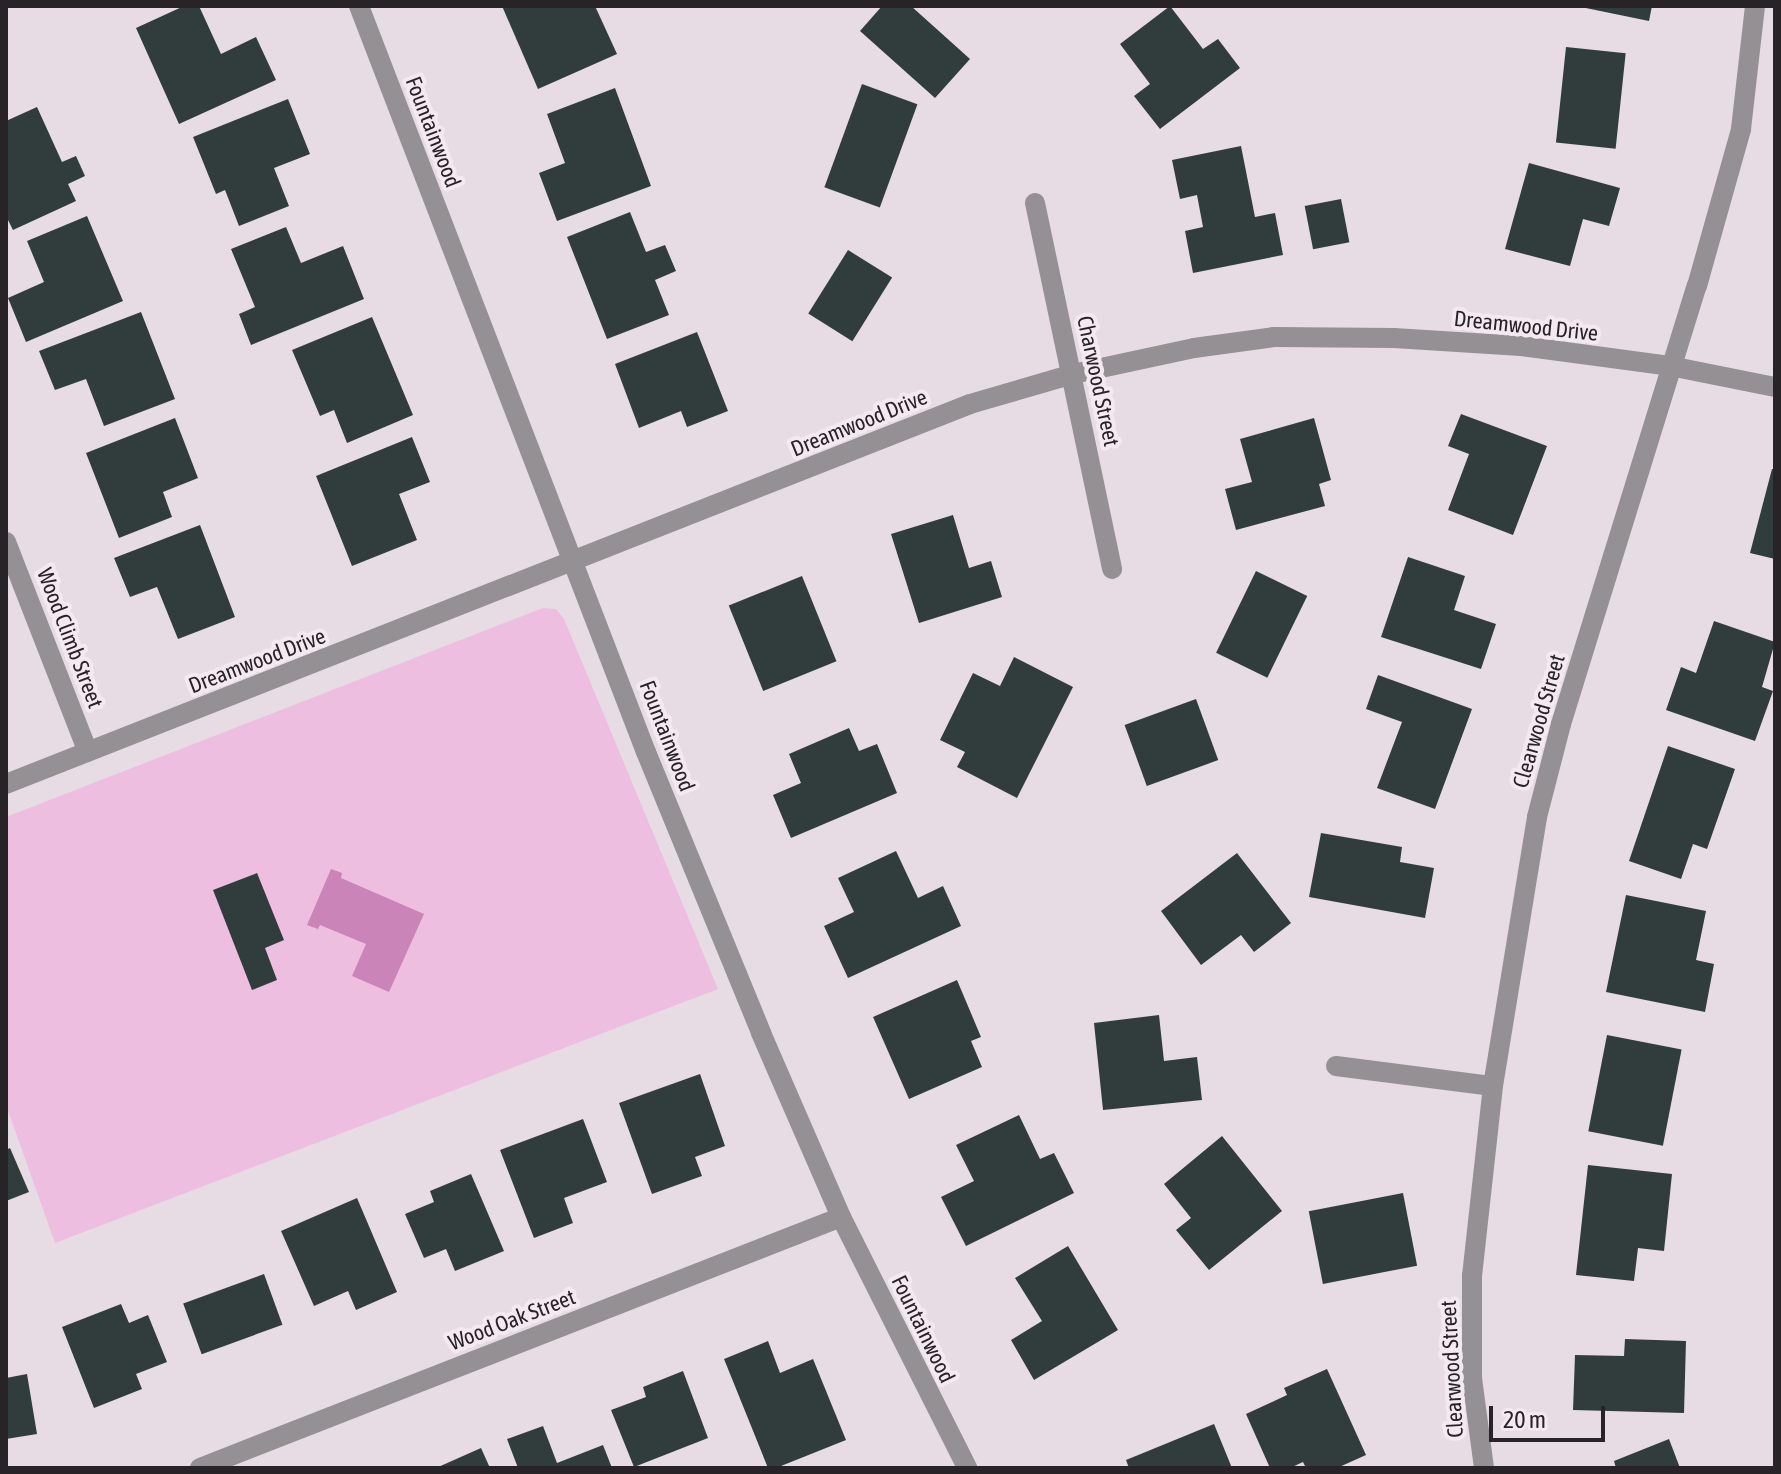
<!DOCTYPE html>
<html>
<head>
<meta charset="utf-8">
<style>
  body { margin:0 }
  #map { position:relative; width:1781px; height:1474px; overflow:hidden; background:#e7dce4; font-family:"Asap Condensed",sans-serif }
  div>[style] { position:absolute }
  .green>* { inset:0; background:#edbedf }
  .water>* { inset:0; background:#ca84b7 }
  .building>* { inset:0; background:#313d3c; transform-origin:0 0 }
  .minor>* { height:20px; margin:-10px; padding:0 10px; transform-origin:10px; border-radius:10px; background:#959093 }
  span { translate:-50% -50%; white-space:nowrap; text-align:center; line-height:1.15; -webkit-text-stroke:8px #f5e9f1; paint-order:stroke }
  .street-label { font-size:22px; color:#272326 }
  .frame { position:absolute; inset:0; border:8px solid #272326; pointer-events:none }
  .scale { position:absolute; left:1489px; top:1406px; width:116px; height:36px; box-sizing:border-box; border:4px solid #272326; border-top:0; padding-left:10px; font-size:24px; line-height:28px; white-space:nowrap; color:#272326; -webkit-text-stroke:6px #f5e9f1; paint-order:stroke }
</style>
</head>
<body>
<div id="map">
  <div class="green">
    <i style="clip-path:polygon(543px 608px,556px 609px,564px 619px,718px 989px,55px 1243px,6px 1105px,6px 817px)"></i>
  </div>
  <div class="water">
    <i style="clip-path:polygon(331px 869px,342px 873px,341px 878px,424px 914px,389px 992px,352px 976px,366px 944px,320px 925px,318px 929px,307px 925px)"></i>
  </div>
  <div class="building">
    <i style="clip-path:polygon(184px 6px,199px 6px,221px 54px,256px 37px,276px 80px,179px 124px,136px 28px)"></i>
    <i style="clip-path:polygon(502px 6px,595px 6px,617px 54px,538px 89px)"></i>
    <i style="clip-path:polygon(882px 6px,911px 6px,970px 59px,935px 98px,860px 31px)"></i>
    <i style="clip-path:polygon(1170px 6px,1203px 49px,1218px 39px,1240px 68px,1160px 129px,1134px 96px,1150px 84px,1120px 44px)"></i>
    <i style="clip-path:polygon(1576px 6px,1652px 6px,1649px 21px)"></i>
    <i style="left:1566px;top:47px;width:60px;height:96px;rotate:6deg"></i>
    <i style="left:862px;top:84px;width:59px;height:110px;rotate:20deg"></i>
    <i style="clip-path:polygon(615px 88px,651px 186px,557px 221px,539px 173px,565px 163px,547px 114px)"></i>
    <i style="clip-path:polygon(288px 99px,310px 154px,274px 168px,289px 206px,239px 226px,225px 190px,216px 194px,193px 137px)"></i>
    <i style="clip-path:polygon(37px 107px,62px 162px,76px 156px,85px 176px,68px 184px,76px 201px,13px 230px,6px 216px,6px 121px)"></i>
    <i style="clip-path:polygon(1241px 146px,1255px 217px,1275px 213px,1283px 255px,1193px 273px,1185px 231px,1203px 227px,1197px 195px,1180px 199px,1172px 160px)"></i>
    <i style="clip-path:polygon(1529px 163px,1620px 188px,1609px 226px,1583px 219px,1570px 266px,1505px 249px)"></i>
    <i style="left:1341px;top:199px;width:44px;height:37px;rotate:79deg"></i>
    <i style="clip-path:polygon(630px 212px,646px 252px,665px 245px,676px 271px,655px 280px,669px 315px,607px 339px,567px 237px)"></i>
    <i style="clip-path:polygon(87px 216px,123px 301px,26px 342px,8px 298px,44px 282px,27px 241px)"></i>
    <i style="clip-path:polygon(286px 227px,301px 263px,343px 246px,364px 299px,251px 345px,239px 314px,255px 307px,231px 249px)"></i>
    <i style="left:848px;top:250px;width:52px;height:75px;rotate:32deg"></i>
    <i style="clip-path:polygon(141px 312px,175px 399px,104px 426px,86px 379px,55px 390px,39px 351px)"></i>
    <i style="clip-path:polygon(372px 317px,413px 415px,347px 443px,334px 410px,320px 416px,292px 350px)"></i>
    <i style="clip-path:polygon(697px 332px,728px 411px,687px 427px,681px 411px,639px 428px,615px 364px)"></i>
    <i style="clip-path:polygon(1461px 414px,1547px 446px,1513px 535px,1448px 510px,1469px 454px,1448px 446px)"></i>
    <i style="clip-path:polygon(175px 418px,198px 478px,163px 492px,172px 517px,119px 538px,86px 453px)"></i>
    <i style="clip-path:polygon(1314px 418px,1331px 480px,1319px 484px,1325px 506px,1236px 530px,1225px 489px,1252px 482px,1240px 439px)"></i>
    <i style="clip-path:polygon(412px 437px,430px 482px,399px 494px,417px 540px,352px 566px,316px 476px)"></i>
    <i style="clip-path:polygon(1772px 469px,1775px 469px,1775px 559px,1750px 553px)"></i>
    <i style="clip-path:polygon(953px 515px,969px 568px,991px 561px,1002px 597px,919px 623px,891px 534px)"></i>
    <i style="clip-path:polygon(200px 525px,235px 617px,178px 639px,157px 587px,130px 597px,114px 558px)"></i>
    <i style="clip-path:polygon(1408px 557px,1465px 576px,1454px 610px,1496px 624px,1481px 669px,1381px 637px)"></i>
    <i style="left:1256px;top:571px;width:57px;height:91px;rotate:26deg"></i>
    <i style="left:802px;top:576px;width:92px;height:79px;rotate:68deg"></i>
    <i style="clip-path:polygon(1714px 621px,1775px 642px,1762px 687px,1773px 691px,1755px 741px,1666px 710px,1681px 667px,1696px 673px)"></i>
    <i style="clip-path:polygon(1014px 657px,1073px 687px,1017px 798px,957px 767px,965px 752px,940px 740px,973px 673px,1000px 686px)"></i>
    <i style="clip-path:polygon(1378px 675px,1472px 709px,1435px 809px,1377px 788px,1402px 722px,1366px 709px)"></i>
    <i style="left:1196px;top:699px;width:65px;height:76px;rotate:70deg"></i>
    <i style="clip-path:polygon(849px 728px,859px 751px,877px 744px,897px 793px,791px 838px,773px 795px,801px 783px,789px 754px)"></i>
    <i style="clip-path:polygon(1668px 746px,1735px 769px,1707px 849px,1693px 844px,1681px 879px,1629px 861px)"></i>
    <i style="clip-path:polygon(1321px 833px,1402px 847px,1400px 862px,1434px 868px,1425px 918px,1309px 897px)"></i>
    <i style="clip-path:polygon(896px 851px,918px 898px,943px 886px,961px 926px,848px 978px,824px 926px,854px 912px,838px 878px)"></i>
    <i style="clip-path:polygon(1237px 853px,1291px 923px,1254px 952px,1241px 935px,1201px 965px,1161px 911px)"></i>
    <i style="clip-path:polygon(257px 873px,284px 940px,265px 948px,277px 980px,252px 990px,213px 890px)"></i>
    <i style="clip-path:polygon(1626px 895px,1706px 911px,1696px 960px,1714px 964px,1705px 1012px,1606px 992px)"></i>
    <i style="clip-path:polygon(957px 980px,981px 1037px,971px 1041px,982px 1067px,909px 1099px,873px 1017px)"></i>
    <i style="clip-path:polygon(1159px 1015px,1164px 1061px,1197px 1057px,1202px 1100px,1103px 1110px,1094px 1023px)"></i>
    <i style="left:1607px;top:1035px;width:76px;height:98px;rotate:11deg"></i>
    <i style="clip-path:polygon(700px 1074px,725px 1146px,695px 1157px,702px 1176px,652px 1194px,619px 1103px)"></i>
    <i style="clip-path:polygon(1019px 1115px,1040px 1159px,1054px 1153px,1074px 1193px,966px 1246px,941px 1197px,974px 1181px,956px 1145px)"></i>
    <i style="clip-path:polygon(583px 1119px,607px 1182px,564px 1198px,573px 1223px,534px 1238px,500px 1150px)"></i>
    <i style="clip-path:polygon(1222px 1136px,1282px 1211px,1209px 1270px,1176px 1230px,1191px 1218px,1164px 1184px)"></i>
    <i style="clip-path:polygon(10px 1148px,29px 1192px,6px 1201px,6px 1150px)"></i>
    <i style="clip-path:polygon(1588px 1165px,1672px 1174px,1664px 1251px,1638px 1248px,1634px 1281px,1576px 1275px)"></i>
    <i style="clip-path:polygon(471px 1174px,504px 1251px,455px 1271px,446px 1249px,424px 1258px,405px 1214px,434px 1202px,430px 1191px)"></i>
    <i style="left:1403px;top:1193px;width:74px;height:96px;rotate:79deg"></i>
    <i style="clip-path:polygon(357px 1198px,397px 1292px,356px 1310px,348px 1291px,314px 1306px,281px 1231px)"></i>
    <i style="clip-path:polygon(1068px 1246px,1118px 1330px,1034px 1380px,1011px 1340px,1042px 1321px,1015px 1278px)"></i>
    <i style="left:264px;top:1274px;width:54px;height:86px;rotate:70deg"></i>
    <i style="clip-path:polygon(121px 1304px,129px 1323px,148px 1315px,167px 1362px,136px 1374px,142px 1389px,94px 1408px,62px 1327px)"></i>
    <i style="clip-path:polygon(1625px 1339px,1686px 1341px,1684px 1413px,1573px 1410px,1575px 1355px,1624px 1356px)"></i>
    <i style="clip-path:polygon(768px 1341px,780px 1373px,813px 1359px,846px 1440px,776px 1468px,768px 1468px,724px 1359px)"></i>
    <i style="clip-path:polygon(1327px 1369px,1366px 1455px,1337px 1468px,1306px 1468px,1303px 1462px,1290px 1468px,1270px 1468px,1246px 1414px,1287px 1395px,1284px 1388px)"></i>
    <i style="clip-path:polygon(683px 1371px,708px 1438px,634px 1467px,611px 1410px,646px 1397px,643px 1387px)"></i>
    <i style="clip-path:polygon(27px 1374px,37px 1434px,6px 1439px,6px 1378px)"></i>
    <i style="clip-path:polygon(1214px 1424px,1232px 1468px,1129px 1468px,1126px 1460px)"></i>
    <i style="clip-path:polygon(543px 1426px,557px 1463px,603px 1445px,612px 1468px,518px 1468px,507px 1439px)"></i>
    <i style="clip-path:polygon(1669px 1439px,1680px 1468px,1616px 1468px,1614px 1461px)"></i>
    <i style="clip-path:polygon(481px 1448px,490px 1468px,436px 1468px)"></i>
  </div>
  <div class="minor">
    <i style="left:359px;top:6px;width:799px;rotate:68.96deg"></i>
    <i style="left:646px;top:752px;width:304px;rotate:67.7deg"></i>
    <i style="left:761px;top:1033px;width:201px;rotate:66.5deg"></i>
    <i style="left:841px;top:1217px;width:281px;rotate:63.3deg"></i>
    <i style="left:1035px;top:203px;width:374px;rotate:78.1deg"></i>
    <i style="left:6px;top:542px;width:225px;rotate:68.7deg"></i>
    <i style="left:6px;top:784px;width:1036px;rotate:-21.51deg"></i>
    <i style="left:970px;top:404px;width:107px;rotate:-16.2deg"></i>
    <i style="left:1073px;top:374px;width:124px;rotate:-12.1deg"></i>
    <i style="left:1194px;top:348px;width:81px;rotate:-7.8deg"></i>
    <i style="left:1274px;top:337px;width:120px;rotate:0.5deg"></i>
    <i style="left:1394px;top:338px;width:127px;rotate:3.6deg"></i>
    <i style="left:1521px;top:346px;width:150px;rotate:7.6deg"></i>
    <i style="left:1670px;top:366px;width:107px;rotate:11.3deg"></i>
    <i style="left:1336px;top:1066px;width:158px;rotate:7.3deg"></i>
    <i style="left:200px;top:1468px;width:688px;rotate:-21.38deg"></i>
    <i style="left:1484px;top:1468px;width:91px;rotate:-97.6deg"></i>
    <i style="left:1472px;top:1378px;width:102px;rotate:-90deg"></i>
    <i style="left:1472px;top:1276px;width:191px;rotate:-83.7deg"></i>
    <i style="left:1493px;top:1086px;width:273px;rotate:-80.7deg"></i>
    <i style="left:1537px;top:817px;width:96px;rotate:-75.5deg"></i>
    <i style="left:1561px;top:724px;width:459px;rotate:-72.8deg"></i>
    <i style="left:1697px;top:286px;width:163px;rotate:-74.3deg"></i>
    <i style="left:1741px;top:129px;width:124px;rotate:-83.5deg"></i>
  </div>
  <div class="street-label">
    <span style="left:433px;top:132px;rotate:69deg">Fountainwood</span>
    <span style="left:1526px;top:326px;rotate:6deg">Dreamwood Drive</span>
    <span style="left:1098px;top:381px;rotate:78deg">Charwood Street</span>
    <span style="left:859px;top:423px;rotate:-22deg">Dreamwood Drive</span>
    <span style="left:70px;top:638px;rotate:69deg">Wood Climb Street</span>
    <span style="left:257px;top:661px;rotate:-21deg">Dreamwood Drive</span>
    <span style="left:1539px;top:721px;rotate:-74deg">Clearwood Street</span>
    <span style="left:667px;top:736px;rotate:69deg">Fountainwood</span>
    <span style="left:512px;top:1320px;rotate:-21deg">Wood Oak Street</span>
    <span style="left:923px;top:1329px;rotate:64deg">Fountainwood</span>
    <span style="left:1452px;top:1369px;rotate:-93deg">Clearwood Street</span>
  </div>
  <div class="frame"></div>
  <div class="scale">20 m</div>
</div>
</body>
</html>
